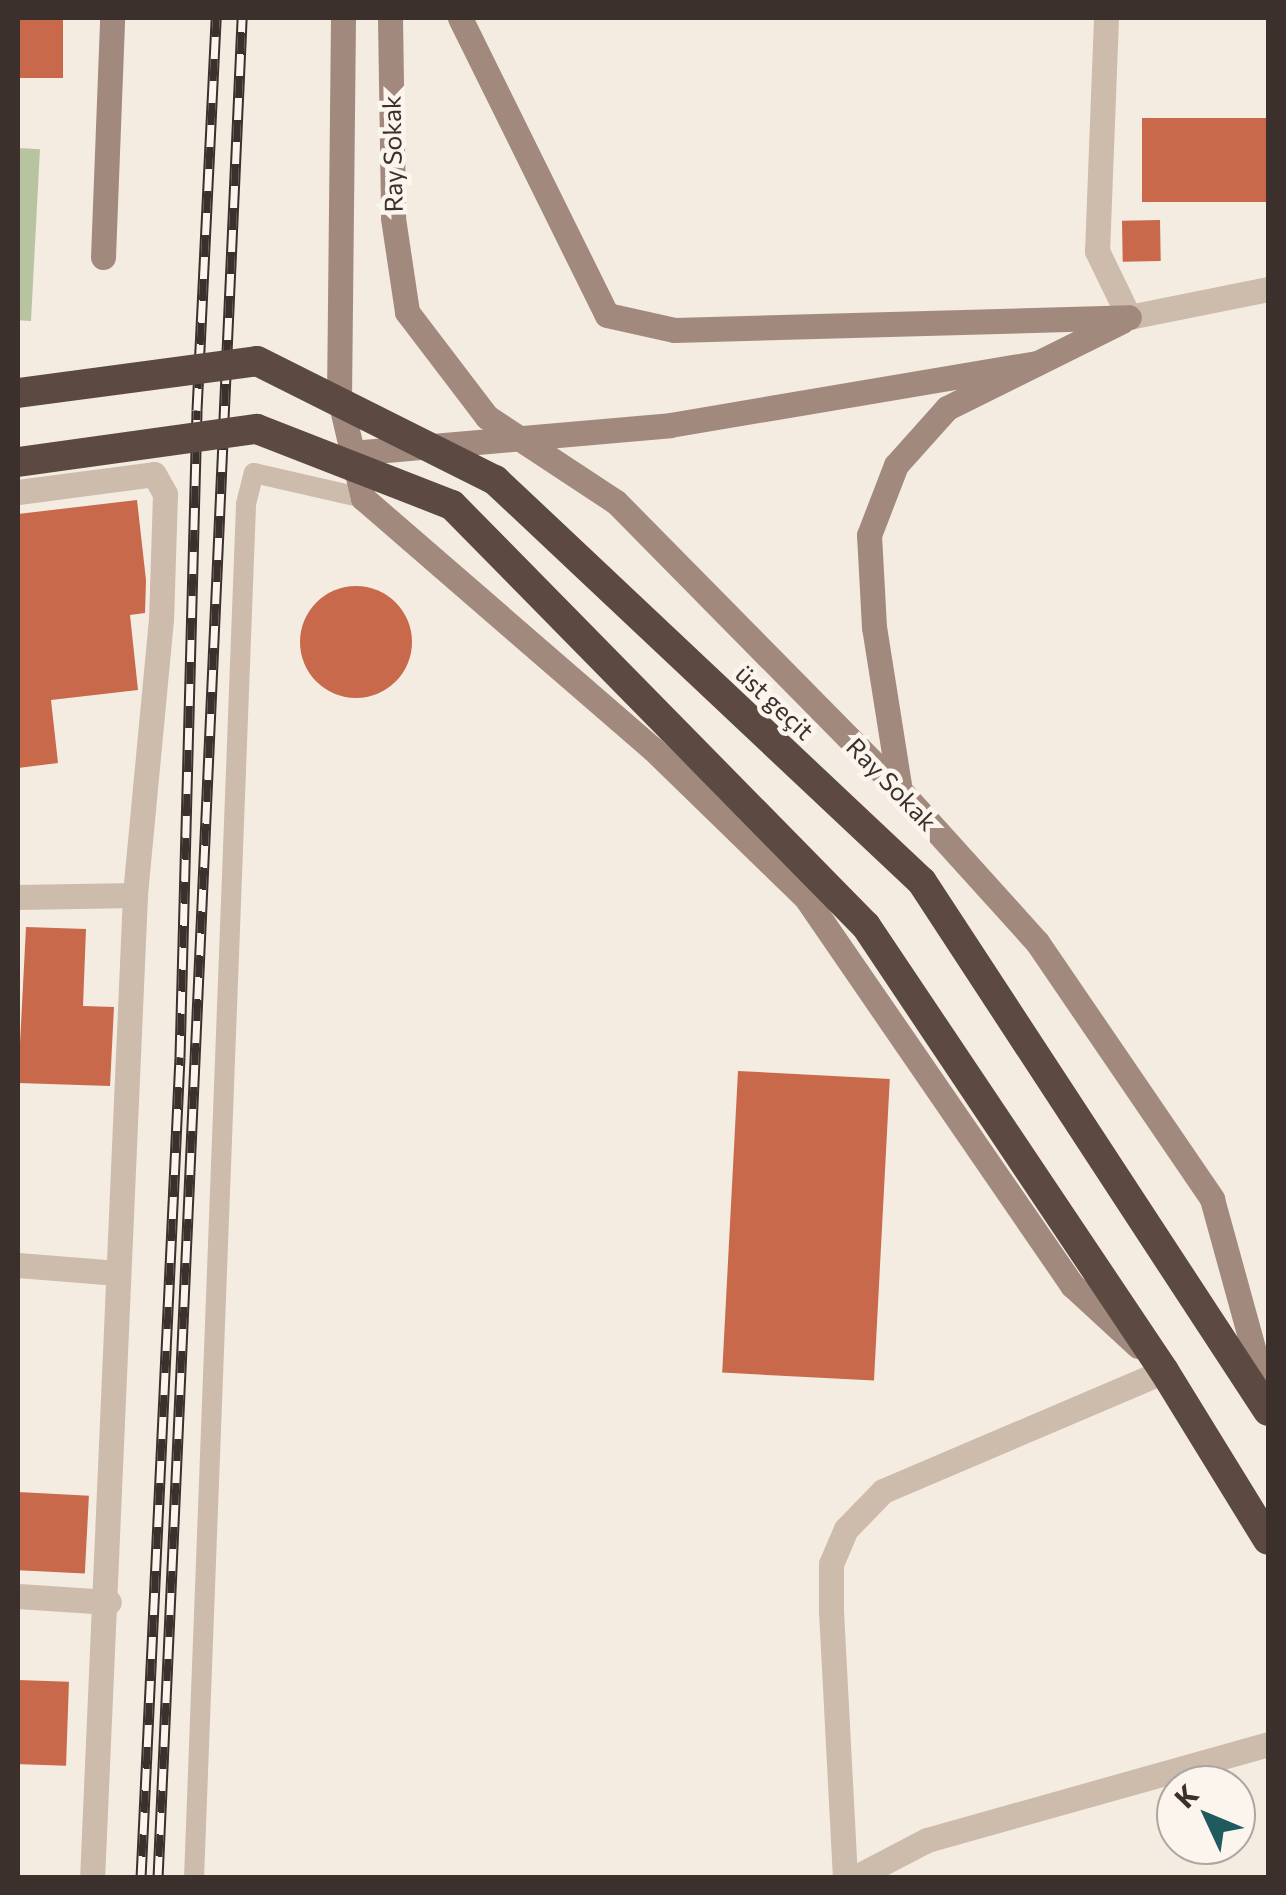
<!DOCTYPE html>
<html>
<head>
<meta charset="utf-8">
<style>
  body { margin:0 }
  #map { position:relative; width:1286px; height:1895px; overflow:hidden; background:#f4ebe1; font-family:Commissioner,sans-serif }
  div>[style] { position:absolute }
  .green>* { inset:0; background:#b8c4a0; transform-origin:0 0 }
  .building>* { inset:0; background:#c8694b; transform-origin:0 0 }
  .round { border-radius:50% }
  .lane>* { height:20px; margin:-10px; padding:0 10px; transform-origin:10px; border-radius:10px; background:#cdbbac }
  .street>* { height:25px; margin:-12.5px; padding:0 12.5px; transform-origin:12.5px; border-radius:12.5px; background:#cdbbac }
  .secondary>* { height:25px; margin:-12.5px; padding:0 12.5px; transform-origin:12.5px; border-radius:12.5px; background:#a18a7d }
  .highway>* { height:30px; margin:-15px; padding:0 15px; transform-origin:15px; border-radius:15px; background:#5c4a42 }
  .rail>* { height:11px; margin-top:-5.5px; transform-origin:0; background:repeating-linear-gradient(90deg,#fbf5ee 0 22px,#3b302b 0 44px); box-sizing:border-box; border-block:2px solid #3b302b }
  .highway-bridge>* { height:30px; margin:-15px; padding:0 15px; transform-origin:15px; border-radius:15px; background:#5c4a42 }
  span { translate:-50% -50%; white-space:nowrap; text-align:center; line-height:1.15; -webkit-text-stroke:9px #fbf5ee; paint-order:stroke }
  .street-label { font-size:25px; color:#3b302b }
  .frame { position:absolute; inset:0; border:20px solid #3b302b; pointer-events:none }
  .north { position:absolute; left:1156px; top:1765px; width:100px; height:100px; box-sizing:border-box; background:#fbf5ee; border:2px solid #aea6a0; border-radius:50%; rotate:314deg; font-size:28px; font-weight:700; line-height:40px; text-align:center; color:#3b302b }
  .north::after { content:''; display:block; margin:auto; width:35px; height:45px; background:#1f5a5e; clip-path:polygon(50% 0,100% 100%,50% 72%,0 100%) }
</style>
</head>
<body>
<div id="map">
  <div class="green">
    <i style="left:18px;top:148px;width:22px;height:172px;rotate:3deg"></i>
  </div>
  <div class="building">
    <i style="left:18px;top:18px;width:45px;height:60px"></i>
    <i style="left:1268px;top:118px;width:84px;height:126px;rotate:90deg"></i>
    <i style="left:1160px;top:220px;width:41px;height:38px;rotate:89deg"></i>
    <i style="clip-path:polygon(137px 500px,146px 580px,145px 613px,130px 615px,138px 690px,51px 700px,58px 763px,18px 768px,18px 514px)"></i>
    <i class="round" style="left:300px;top:586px;width:112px;height:112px"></i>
    <i style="clip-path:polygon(26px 927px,86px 929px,83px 1006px,114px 1007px,110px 1086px,18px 1083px)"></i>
    <i style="left:738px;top:1071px;width:152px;height:302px;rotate:3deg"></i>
    <i style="left:18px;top:1492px;width:71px;height:78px;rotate:3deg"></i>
    <i style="left:18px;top:1680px;width:51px;height:84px;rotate:2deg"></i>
  </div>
  <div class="lane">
    <i style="left:194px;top:1878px;width:1375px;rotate:-87.83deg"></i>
    <i style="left:246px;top:504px;width:32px;rotate:-76deg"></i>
    <i style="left:254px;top:473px;width:112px;rotate:12.9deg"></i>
  </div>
  <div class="street">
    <i style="left:1106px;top:18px;width:233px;rotate:92.2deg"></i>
    <i style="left:1097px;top:251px;width:73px;rotate:64.1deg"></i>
    <i style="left:1129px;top:317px;width:142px;rotate:-11.4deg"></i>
    <i style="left:18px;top:492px;width:137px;rotate:-7.5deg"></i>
    <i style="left:154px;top:474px;width:23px;rotate:61deg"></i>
    <i style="left:165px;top:494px;width:125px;rotate:91.8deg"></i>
    <i style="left:161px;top:619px;width:277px;rotate:95.4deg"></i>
    <i style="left:135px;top:895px;width:984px;rotate:92.5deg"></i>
    <i style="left:18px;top:897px;width:117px;rotate:-1deg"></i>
    <i style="left:18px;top:1265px;width:100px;rotate:4.6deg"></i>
    <i style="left:18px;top:1596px;width:91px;rotate:3.8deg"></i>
    <i style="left:845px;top:1878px;width:266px;rotate:-93deg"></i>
    <i style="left:831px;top:1612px;width:48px;rotate:-90deg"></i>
    <i style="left:831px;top:1564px;width:38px;rotate:-67deg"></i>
    <i style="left:846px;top:1529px;width:53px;rotate:-45.8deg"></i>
    <i style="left:883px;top:1491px;width:306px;rotate:-23.1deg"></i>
    <i style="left:854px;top:1878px;width:82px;rotate:-27.5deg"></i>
    <i style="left:927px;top:1840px;width:354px;rotate:-15.7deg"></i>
  </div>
  <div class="secondary">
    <i style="left:343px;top:18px;width:378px;rotate:90.6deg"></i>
    <i style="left:339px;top:396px;width:105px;rotate:76.8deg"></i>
    <i style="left:363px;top:498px;width:384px;rotate:40.9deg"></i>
    <i style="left:653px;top:749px;width:214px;rotate:44.2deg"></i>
    <i style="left:806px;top:898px;width:470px;rotate:55.5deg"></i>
    <i style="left:1072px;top:1285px;width:90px;rotate:42.7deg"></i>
    <i style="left:390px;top:18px;width:200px;rotate:89.1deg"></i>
    <i style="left:393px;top:218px;width:95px;rotate:81.5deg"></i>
    <i style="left:407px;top:312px;width:132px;rotate:52.7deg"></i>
    <i style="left:487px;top:417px;width:154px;rotate:33.4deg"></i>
    <i style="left:616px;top:502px;width:399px;rotate:45.4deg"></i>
    <i style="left:896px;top:786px;width:210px;rotate:47.9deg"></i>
    <i style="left:1037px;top:942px;width:311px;rotate:55.7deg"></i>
    <i style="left:1212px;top:1199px;width:211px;rotate:74.6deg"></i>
    <i style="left:460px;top:18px;width:331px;rotate:63.7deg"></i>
    <i style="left:607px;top:315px;width:69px;rotate:12.6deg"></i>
    <i style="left:674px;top:330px;width:455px;rotate:-1.6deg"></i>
    <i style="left:103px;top:257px;width:239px;rotate:-87.8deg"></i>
    <i style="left:352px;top:453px;width:319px;rotate:-5deg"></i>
    <i style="left:670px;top:425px;width:372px;rotate:-9.6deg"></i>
    <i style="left:900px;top:791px;width:166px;rotate:-99deg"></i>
    <i style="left:874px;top:627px;width:92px;rotate:-93.1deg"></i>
    <i style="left:869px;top:535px;width:75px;rotate:-68.9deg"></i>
    <i style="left:896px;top:465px;width:76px;rotate:-48.2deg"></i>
    <i style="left:947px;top:408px;width:195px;rotate:-26.4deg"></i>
  </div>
  <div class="highway">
    <i style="left:1164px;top:1371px;width:198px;rotate:58.4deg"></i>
  </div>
  <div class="rail">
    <i style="left:141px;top:1878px;width:822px;rotate:-87.28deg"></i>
    <i style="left:180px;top:1057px;width:647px;rotate:-88.49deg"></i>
    <i style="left:197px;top:410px;width:392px;rotate:-87.2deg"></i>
    <i style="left:158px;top:1878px;width:1862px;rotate:-87.41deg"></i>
  </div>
  <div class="highway-bridge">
    <i style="left:18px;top:393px;width:241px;rotate:-7.6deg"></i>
    <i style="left:257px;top:361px;width:266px;rotate:26.6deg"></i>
    <i style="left:495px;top:480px;width:586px;rotate:43.27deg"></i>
    <i style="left:922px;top:882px;width:632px;rotate:56.81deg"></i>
    <i style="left:18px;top:462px;width:241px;rotate:-7.9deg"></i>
    <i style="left:257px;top:429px;width:209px;rotate:21.3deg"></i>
    <i style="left:452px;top:505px;width:590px;rotate:45.48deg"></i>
    <i style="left:866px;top:926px;width:536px;rotate:56.19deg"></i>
  </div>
  <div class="street-label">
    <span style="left:392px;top:154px;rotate:-91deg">Ray Sokak</span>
    <span style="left:775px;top:702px;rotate:43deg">üst geçit</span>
    <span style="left:892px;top:784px;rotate:46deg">Ray Sokak</span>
  </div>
  <div class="frame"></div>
  <div class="north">K</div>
</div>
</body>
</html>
